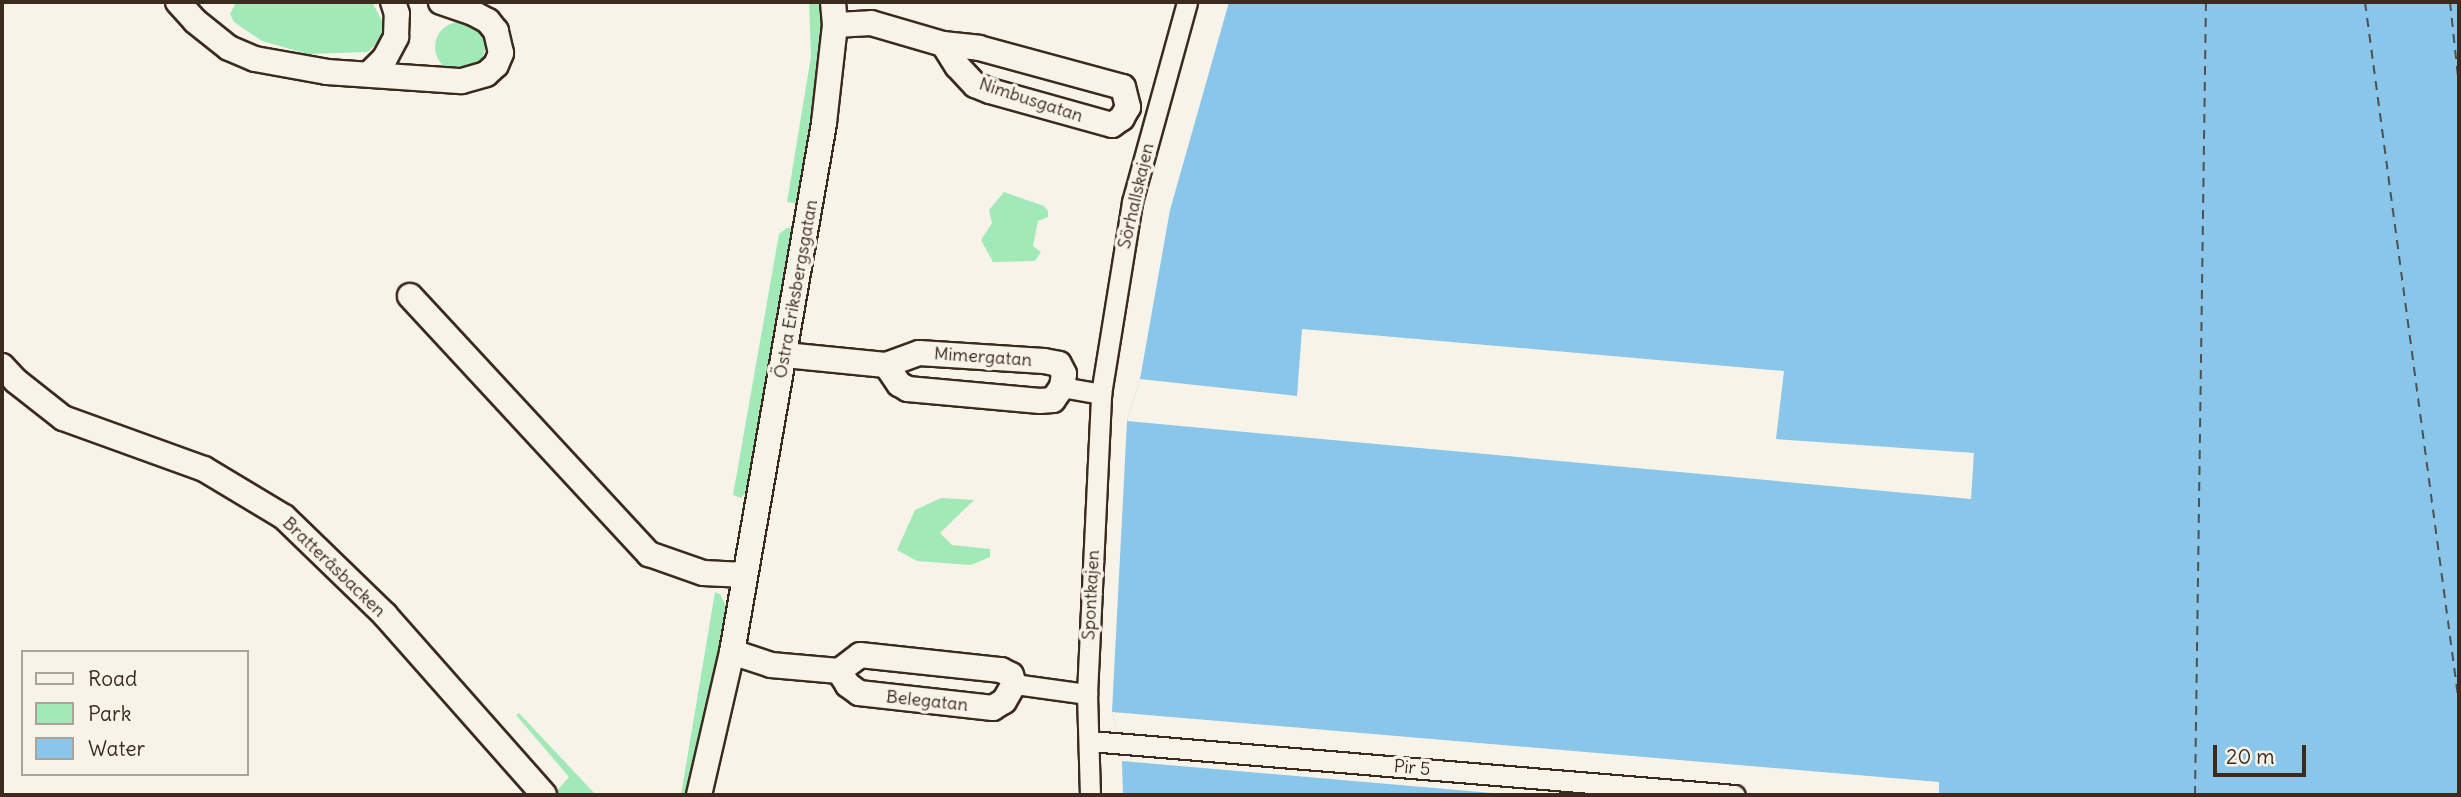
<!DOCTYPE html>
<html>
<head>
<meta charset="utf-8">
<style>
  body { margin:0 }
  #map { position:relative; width:2461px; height:797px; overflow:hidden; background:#f7f3e8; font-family:Delius,sans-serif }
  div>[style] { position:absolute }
  .green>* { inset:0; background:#a1e9b7 }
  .round { border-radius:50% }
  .water>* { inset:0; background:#89c6e9 }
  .pier>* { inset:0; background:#f7f3e8 }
  .ferry>* { height:2px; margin-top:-1px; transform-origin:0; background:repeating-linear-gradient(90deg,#4e5151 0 9px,transparent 0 16px) }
  .roads { filter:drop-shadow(2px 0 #3b2a1e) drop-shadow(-2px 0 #3b2a1e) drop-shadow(0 2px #3b2a1e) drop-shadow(0 -2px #3b2a1e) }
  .pedestrian>* { height:19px; margin:-9.5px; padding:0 9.5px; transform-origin:9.5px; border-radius:9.5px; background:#f7f3e8 }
  .minor>* { height:24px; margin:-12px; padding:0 12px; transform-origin:12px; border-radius:12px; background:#f7f3e8 }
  span { translate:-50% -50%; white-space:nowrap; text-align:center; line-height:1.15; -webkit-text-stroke:7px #f7f3e8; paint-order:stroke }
  .street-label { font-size:18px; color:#3b2a1e }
  .frame { position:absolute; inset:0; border:4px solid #3b2a1e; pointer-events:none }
  .legend { position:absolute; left:21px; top:650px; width:228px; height:126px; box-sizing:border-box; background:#f7f3e8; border:2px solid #aca397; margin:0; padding:9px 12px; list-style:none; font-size:21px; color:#3b2a1e }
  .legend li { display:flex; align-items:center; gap:14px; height:35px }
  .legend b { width:35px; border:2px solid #aca397 }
  .scale { position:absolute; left:2213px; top:745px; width:93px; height:32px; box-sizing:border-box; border:4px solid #3b2a1e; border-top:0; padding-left:9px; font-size:21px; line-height:24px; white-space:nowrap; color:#3b2a1e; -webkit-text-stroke:5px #f7f3e8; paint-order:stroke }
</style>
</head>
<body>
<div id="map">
  <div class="green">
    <i style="clip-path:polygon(236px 2px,372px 2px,385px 26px,382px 38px,368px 52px,308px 54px,262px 41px,234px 22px,230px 14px)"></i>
    <i style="clip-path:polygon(809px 2px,821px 2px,823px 41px,816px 110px,799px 203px,794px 203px,787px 202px,811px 56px)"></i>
    <i class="round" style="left:435px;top:22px;width:50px;height:50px"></i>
    <i style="clip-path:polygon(1004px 192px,1044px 206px,1048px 211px,1048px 217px,1038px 221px,1033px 246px,1041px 252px,1035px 261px,993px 262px,981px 240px,992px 223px,989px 210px)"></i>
    <i style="clip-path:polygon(787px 228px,794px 228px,749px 488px,741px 498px,733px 495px,779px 234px)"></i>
    <i style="clip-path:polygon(941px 498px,974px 500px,940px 533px,952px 545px,990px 549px,990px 557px,971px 565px,917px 561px,897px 550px,915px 510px)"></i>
    <i style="clip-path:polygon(715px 592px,720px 594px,727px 608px,693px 795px,681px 795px)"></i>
    <i style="clip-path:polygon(519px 713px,596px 795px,557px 795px,555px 793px,569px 777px,516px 715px)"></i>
  </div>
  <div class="water">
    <i style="clip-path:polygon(1229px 2px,2459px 2px,2459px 795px,1123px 795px,1122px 761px,1112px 712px,1127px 421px,1140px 379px,1170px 210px)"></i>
  </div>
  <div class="pier">
    <i style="clip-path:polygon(1302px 329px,1784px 371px,1776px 439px,1974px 453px,1971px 499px,1127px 421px,1140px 379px,1297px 396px)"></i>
    <i style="clip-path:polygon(1112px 712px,1939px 782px,1939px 795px,1515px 795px,1122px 761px)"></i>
  </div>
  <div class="ferry">
    <i style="left:2365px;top:2px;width:708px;rotate:82.37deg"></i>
    <i style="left:2450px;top:2px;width:84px;rotate:83.9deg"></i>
    <i style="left:2195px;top:795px;width:793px;rotate:-89.21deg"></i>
  </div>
  <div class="roads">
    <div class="pedestrian">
      <i style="left:1062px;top:387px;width:40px;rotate:10deg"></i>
      <i style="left:1014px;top:684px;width:74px;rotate:7.8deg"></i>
      <i style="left:1090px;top:741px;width:647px;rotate:4.79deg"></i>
      <i style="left:1090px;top:795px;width:101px;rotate:-91.7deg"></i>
      <i style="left:1087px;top:694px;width:300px;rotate:-87.3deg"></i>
      <i style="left:1101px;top:394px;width:194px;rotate:-80.8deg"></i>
      <i style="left:1132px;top:202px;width:207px;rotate:-74.6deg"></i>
    </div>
    <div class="minor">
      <i style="left:178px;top:2px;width:25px;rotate:48deg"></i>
      <i style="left:195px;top:21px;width:43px;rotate:38.5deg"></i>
      <i style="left:229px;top:48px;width:28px;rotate:23deg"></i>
      <i style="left:255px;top:59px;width:73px;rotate:10.2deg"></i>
      <i style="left:327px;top:72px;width:103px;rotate:3.9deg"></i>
      <i style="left:430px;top:79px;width:32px;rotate:4deg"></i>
      <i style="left:462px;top:81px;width:25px;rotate:-16deg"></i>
      <i style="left:486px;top:74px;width:13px;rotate:-42deg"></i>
      <i style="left:496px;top:65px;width:13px;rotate:-67deg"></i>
      <i style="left:501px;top:53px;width:23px;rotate:-103deg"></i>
      <i style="left:496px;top:31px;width:13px;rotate:-129deg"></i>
      <i style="left:488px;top:21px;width:17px;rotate:-152deg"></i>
      <i style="left:473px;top:13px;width:34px;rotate:-161deg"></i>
      <i style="left:835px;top:25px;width:36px;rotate:-3deg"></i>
      <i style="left:871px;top:23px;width:75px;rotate:16.3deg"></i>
      <i style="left:943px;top:44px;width:36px;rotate:6deg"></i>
      <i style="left:979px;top:48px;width:149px;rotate:15.2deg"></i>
      <i style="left:1123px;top:87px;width:21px;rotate:76deg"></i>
      <i style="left:1128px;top:107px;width:13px;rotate:119deg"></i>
      <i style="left:1122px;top:118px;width:12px;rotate:145deg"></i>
      <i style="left:1112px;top:125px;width:127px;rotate:-164.4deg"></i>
      <i style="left:990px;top:91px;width:16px;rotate:-158deg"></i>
      <i style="left:975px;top:85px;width:26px;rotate:-133deg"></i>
      <i style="left:957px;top:66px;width:26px;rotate:-122deg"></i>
      <i style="left:370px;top:73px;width:21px;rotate:-45deg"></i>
      <i style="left:385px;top:58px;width:24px;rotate:-62deg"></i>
      <i style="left:396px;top:37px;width:23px;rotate:-88deg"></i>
      <i style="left:397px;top:14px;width:13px;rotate:-108deg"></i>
      <i style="left:410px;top:296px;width:352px;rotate:47.2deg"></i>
      <i style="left:649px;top:554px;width:57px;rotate:19.4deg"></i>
      <i style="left:703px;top:573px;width:42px;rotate:2.7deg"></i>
      <i style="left:785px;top:355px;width:101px;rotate:5.7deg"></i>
      <i style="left:886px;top:365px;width:35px;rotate:-20deg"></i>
      <i style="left:919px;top:353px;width:125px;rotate:3.7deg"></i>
      <i style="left:1044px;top:361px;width:15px;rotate:11deg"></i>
      <i style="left:1059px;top:364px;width:11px;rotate:63deg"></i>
      <i style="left:1064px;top:374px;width:13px;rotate:99deg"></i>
      <i style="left:1062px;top:387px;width:16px;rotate:125deg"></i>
      <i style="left:1053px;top:400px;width:13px;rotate:176deg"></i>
      <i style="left:1040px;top:401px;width:133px;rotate:-174.8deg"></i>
      <i style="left:908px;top:389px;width:10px;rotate:-151deg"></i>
      <i style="left:899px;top:384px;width:23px;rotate:-124deg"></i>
      <i style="left:2px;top:366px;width:21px;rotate:47deg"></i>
      <i style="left:16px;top:381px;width:60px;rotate:38.2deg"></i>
      <i style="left:63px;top:418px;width:150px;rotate:19.9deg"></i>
      <i style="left:204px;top:469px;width:93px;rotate:31deg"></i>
      <i style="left:284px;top:517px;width:141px;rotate:44.1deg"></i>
      <i style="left:385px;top:615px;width:240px;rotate:48.5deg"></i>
      <i style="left:732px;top:652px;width:41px;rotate:18.4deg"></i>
      <i style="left:771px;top:665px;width:68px;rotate:5deg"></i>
      <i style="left:839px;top:671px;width:26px;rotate:-37deg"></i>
      <i style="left:860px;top:655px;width:142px;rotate:6.1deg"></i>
      <i style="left:1001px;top:670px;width:11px;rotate:27deg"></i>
      <i style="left:1011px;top:675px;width:9px;rotate:72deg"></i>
      <i style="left:1014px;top:684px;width:20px;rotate:120deg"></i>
      <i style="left:1004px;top:701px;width:13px;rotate:148deg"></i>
      <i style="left:993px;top:708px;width:135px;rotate:-173.6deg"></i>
      <i style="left:859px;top:693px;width:14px;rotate:-144deg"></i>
      <i style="left:848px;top:685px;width:17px;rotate:-123deg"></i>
      <i style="left:699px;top:795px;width:147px;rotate:-77deg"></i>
      <i style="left:732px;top:652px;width:537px;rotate:-80.13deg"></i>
      <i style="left:824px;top:123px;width:99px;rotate:-83.6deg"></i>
      <i style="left:835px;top:25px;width:23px;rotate:-95deg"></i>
    </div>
  </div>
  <div class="street-label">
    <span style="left:1031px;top:100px;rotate:18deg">Nimbusgatan</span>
    <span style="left:1136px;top:196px;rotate:-77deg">Sörhallskajen</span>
    <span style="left:796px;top:289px;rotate:-80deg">Östra Eriksbergsgatan</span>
    <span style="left:983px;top:357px;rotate:4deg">Mimergatan</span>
    <span style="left:334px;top:567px;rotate:44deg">Bratteråsbacken</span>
    <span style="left:1091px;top:595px;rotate:-87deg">Spontkajen</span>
    <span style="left:927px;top:701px;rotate:6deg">Belegatan</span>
    <span style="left:1412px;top:768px;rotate:5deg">Pir 5</span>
  </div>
  <div class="frame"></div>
  <ul class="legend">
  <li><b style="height:9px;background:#f7f3e8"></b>Road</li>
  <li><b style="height:19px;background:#a1e9b7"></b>Park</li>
  <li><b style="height:19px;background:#89c6e9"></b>Water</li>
  </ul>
  <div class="scale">20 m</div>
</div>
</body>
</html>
